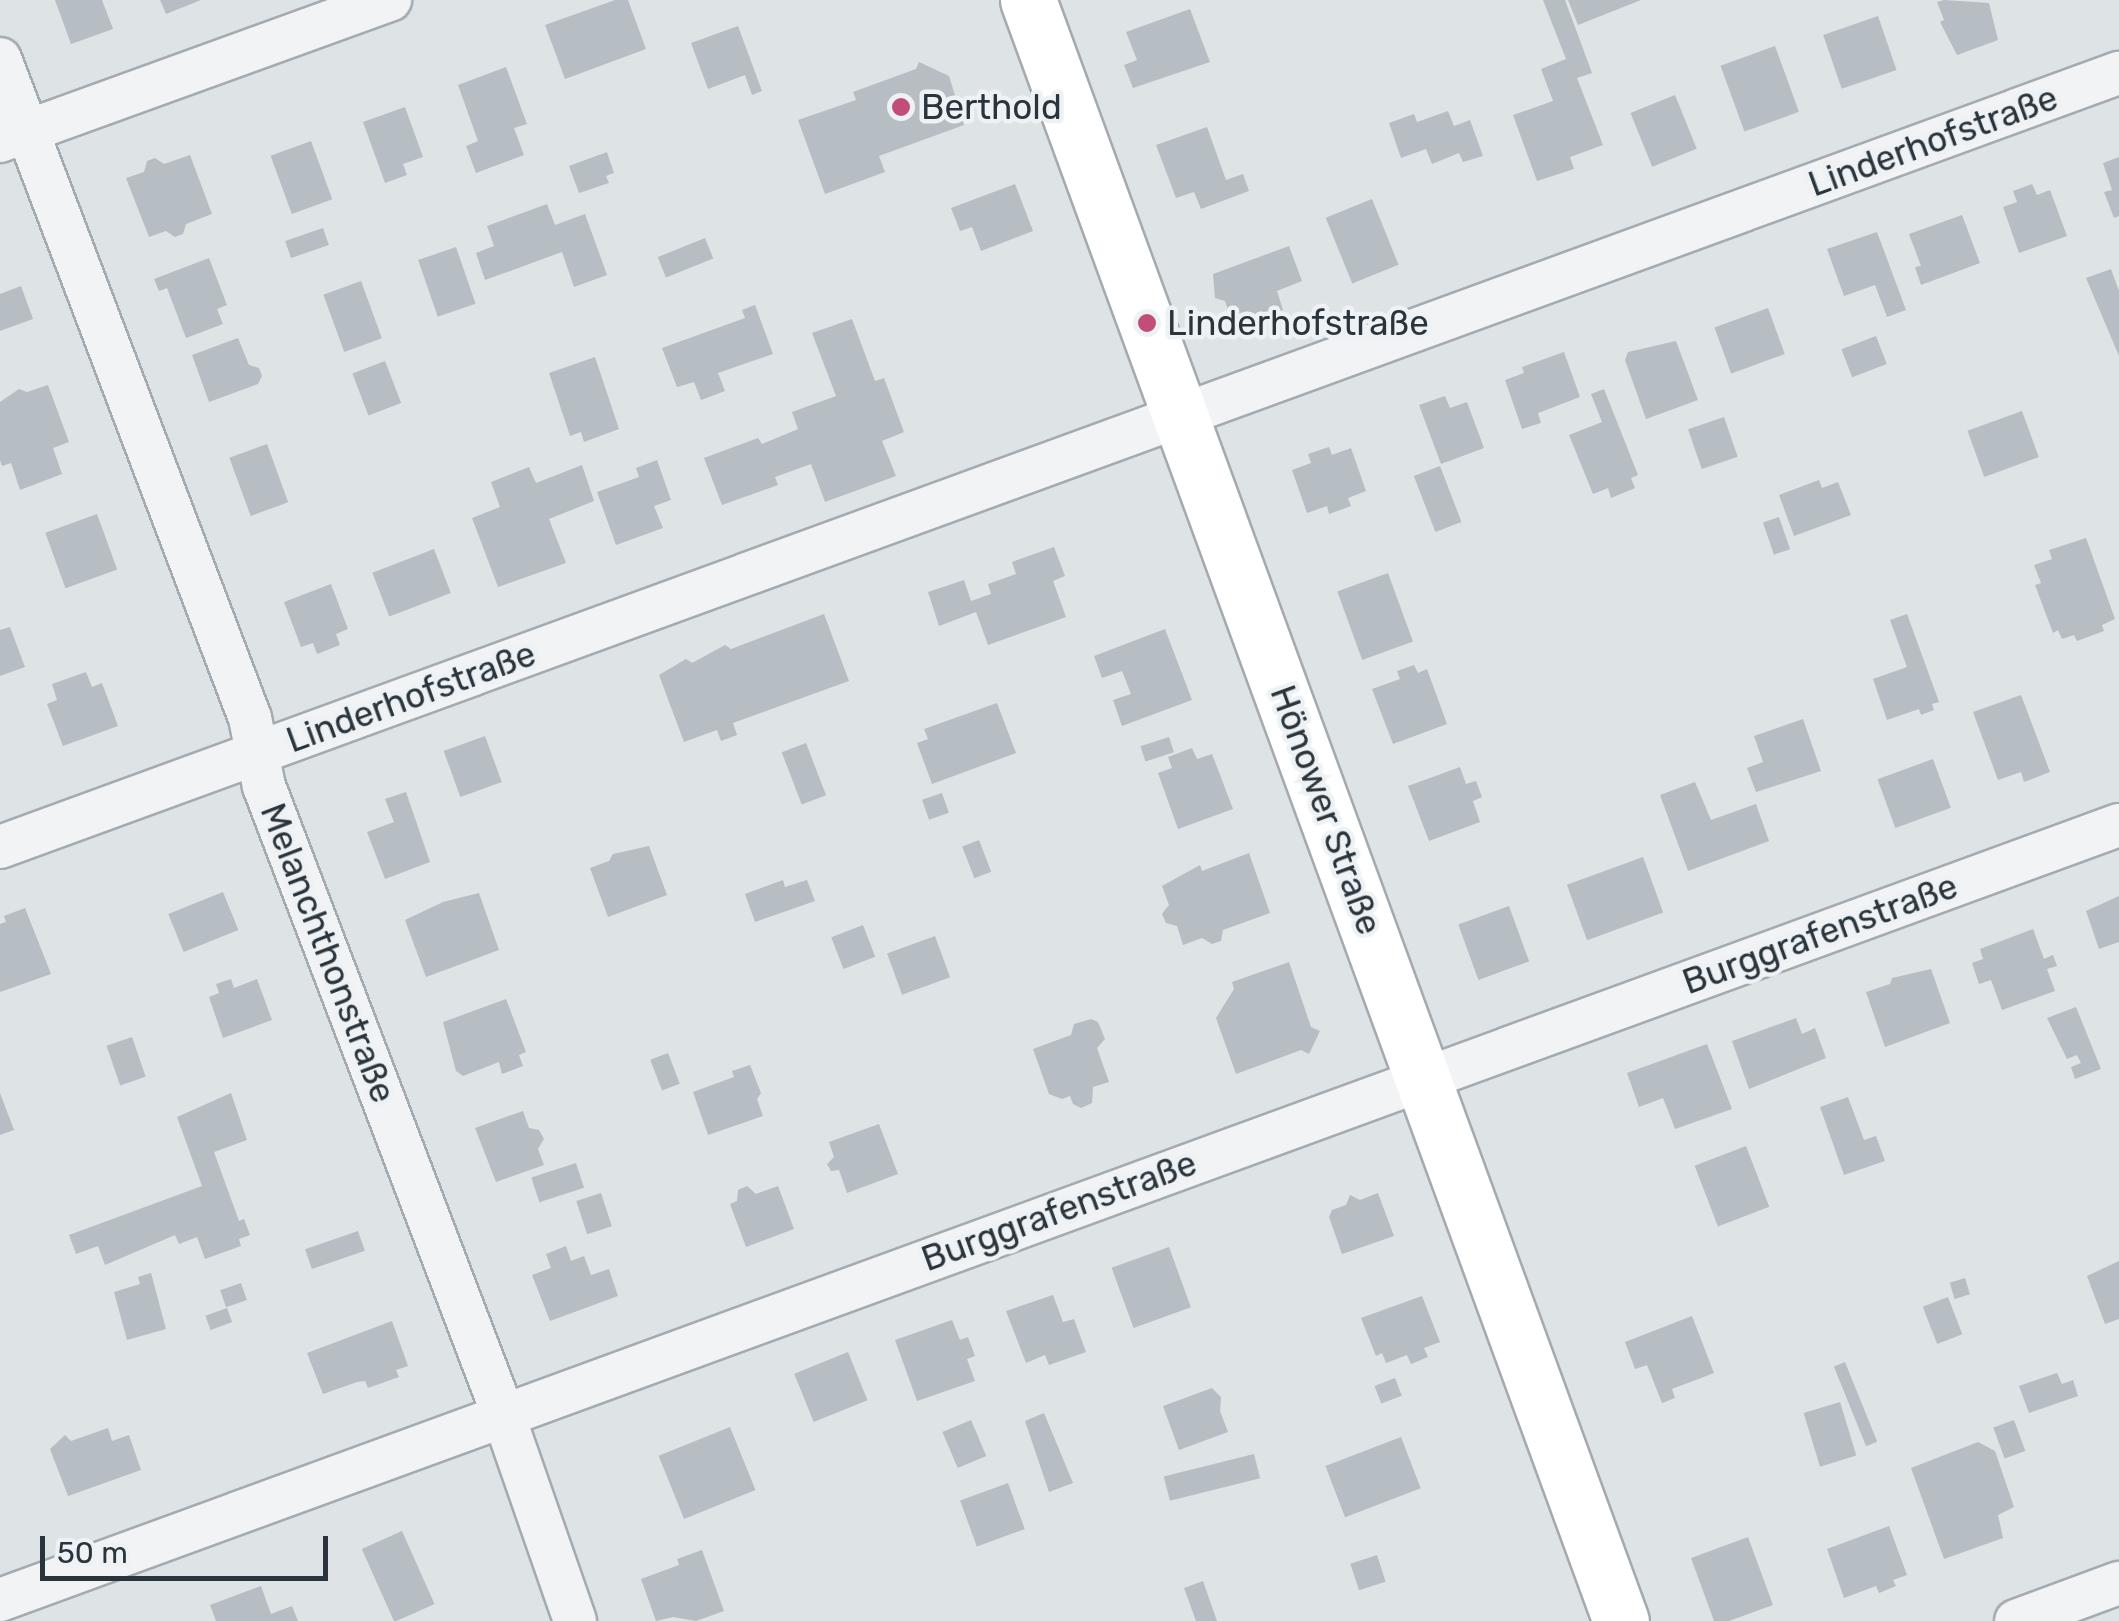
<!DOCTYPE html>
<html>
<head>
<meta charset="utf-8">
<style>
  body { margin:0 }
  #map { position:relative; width:2119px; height:1621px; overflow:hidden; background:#dee3e6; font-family:Rubik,sans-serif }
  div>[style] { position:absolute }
  .building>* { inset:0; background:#b6bdc3; transform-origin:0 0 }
  .roads { filter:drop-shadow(2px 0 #a4abb0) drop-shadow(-2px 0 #a4abb0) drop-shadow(0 2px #a4abb0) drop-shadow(0 -2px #a4abb0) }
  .minor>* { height:42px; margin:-21px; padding:0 21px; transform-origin:21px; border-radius:21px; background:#f1f3f5 }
  .secondary>* { height:55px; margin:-27.5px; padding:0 27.5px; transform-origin:27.5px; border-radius:27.5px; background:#fff }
  .dots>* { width:28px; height:28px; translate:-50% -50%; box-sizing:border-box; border:5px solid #eef2f4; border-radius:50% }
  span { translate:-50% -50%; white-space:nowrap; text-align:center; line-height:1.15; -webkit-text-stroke:9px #eef2f4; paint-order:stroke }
  .poi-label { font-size:35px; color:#29343c }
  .left { translate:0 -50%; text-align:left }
  .street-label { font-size:35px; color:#29343c }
  .scale { position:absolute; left:40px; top:1536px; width:288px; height:45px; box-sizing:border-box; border:5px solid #29343c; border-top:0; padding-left:12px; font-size:30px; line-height:35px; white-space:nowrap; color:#29343c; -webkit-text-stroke:8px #eef2f4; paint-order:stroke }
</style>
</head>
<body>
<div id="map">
  <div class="building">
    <i style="clip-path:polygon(55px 0,102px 0,113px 29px,71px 44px)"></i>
    <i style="clip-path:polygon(160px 0,201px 0,166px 14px)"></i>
    <i style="clip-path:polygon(615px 0,628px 0,646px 49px,565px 79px,545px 25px)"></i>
    <i style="clip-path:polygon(1543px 0,1565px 0,1592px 73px,1577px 78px,1603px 145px,1570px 157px,1574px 169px,1537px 181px,1513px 115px,1553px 101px,1541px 69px,1566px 59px)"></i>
    <i style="clip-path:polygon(1568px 0,1641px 0,1578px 25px)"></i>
    <i style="clip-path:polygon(1944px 0,1989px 3px,1998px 40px,1957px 55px,1940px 22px,1944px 20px,1937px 2px)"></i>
    <i style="clip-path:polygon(1190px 9px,1210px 62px,1133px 88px,1124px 65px,1137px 60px,1126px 32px)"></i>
    <i style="left:1878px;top:16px;width:57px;height:58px;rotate:71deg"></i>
    <i style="clip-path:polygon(738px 26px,762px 91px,752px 95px,745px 75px,708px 89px,691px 43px)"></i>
    <i style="left:1775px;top:46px;width:70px;height:58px;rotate:70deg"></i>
    <i style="clip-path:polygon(919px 62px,949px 76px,964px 125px,879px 156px,885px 172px,825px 194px,798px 120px,856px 100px,853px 92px,916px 69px)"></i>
    <i style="clip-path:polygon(506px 67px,527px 124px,514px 128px,524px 155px,476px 173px,466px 146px,478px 141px,458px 85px)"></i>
    <i style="left:1675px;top:95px;width:58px;height:48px;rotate:68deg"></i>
    <i style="clip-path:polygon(405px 107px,423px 157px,403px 164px,407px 175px,385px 183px,363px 122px)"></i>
    <i style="clip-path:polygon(1448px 111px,1454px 126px,1470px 120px,1483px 156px,1463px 162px,1459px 153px,1432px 164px,1426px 149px,1401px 158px,1389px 123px,1414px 114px,1417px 122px)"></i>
    <i style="clip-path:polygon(1207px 127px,1226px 180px,1243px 174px,1249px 191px,1201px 209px,1194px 192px,1176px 198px,1156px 145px)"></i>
    <i style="left:311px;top:141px;width:62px;height:43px;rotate:70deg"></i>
    <i style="clip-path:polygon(607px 152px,614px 173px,606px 176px,609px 183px,579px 193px,569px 166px)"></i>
    <i style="clip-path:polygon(190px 155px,212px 214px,186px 224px,183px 234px,175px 237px,166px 231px,149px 237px,126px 178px,144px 172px,147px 161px,155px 158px,164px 164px)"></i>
    <i style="clip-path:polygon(2119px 157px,2119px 216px,2114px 218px,2104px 192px,2112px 190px,2103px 163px)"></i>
    <i style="clip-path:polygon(1015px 184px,1033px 231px,981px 251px,972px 227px,960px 231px,951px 208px)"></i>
    <i style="clip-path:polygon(2032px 184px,2037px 195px,2050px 190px,2067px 236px,2019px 253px,2003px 207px,2017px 202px,2013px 191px)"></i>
    <i style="left:1372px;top:199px;width:71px;height:50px;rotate:68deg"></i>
    <i style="clip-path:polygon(547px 204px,555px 225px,585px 214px,607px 275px,574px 287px,562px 252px,485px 280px,476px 253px,494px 246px,487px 226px)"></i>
    <i style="clip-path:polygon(1962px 215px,1980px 263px,1921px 285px,1915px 267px,1921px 266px,1909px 234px)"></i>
    <i style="left:323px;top:228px;width:18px;height:40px;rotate:71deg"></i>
    <i style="clip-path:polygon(1877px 232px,1906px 310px,1887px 317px,1875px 285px,1844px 296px,1827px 249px)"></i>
    <i style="left:705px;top:238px;width:22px;height:51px;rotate:68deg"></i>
    <i style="clip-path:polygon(1289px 246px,1302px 281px,1277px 291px,1283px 310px,1234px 328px,1225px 301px,1215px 298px,1213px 274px)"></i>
    <i style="left:456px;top:247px;width:60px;height:40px;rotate:71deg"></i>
    <i style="clip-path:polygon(209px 258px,227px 305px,217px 309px,223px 324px,186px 338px,167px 288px,159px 291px,154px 279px)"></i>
    <i style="clip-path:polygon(2111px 269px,2119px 291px,2119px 356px,2086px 278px)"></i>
    <i style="left:361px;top:281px;width:61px;height:40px;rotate:70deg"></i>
    <i style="clip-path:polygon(21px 286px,33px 319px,0 331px,0 294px)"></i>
    <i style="clip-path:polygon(755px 305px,773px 354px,718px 373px,725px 391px,701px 400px,694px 382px,677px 387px,662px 348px,745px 318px,742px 310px)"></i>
    <i style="left:1768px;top:308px;width:49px;height:57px;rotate:70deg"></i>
    <i style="clip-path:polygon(852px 319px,875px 381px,884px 378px,904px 432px,882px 441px,896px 476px,825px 502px,811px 464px,775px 477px,778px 485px,722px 505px,704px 458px,758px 438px,762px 444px,798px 429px,792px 412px,836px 396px,812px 333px)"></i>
    <i style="left:1876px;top:336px;width:30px;height:37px;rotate:69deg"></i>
    <i style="clip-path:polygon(238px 338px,249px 365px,259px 368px,262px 376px,258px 384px,209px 402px,192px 355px)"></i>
    <i style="clip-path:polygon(1676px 341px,1698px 400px,1646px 419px,1625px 360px,1628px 352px)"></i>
    <i style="clip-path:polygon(1564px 352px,1580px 397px,1538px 413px,1541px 423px,1522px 429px,1505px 380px,1524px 373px,1522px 367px)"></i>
    <i style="clip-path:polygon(595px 357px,619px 429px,584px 442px,581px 432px,570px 436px,549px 373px)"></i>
    <i style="left:385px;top:361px;width:45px;height:35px;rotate:69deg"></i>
    <i style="clip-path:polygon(48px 385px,69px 442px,53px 448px,62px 474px,20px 490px,11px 463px,2px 466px,0 460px,0 402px,19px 389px,27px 392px)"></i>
    <i style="clip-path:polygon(1604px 389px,1638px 475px,1631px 478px,1635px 488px,1611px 498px,1608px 488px,1593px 494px,1569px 435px,1602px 422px,1591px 394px)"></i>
    <i style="clip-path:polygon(1445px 396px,1450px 408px,1467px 402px,1484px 448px,1441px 464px,1419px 405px)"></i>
    <i style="left:2022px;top:411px;width:49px;height:58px;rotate:70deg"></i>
    <i style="left:1724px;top:417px;width:42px;height:38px;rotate:71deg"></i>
    <i style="left:267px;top:444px;width:62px;height:40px;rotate:70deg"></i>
    <i style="clip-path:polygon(1329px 447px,1332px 455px,1351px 448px,1366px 491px,1348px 498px,1351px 506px,1329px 514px,1327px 506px,1307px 513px,1292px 470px,1311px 463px,1308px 454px)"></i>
    <i style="clip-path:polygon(657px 460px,671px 500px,654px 506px,663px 528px,616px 545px,597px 492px,639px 477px,636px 468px)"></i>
    <i style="clip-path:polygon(582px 465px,594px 501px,549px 519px,566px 563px,498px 587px,472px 518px,500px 507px,491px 482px,529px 467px,536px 483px)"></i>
    <i style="left:1440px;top:466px;width:60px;height:28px;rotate:69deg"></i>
    <i style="clip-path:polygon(1819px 480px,1822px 488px,1838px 482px,1851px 515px,1794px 536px,1779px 495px)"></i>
    <i style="left:97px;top:514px;width:59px;height:55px;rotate:70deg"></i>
    <i style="left:1779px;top:517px;width:34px;height:17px;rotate:71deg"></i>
    <i style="clip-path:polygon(2086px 538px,2115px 619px,2102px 625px,2104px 631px,2077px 641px,2074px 635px,2062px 639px,2058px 630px,2053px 633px,2035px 585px,2041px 583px,2034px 565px,2052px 559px,2049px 550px)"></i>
    <i style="clip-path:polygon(1054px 547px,1065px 576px,1053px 581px,1066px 617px,988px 645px,976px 612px,939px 626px,928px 592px,964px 580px,971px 601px,991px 594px,988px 584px,1016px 574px,1012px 562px)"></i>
    <i style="left:434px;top:549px;width:47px;height:66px;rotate:69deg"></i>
    <i style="left:1388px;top:573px;width:73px;height:54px;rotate:70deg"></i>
    <i style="clip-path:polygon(331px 584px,348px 629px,336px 634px,340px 645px,317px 654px,313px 643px,301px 647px,284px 602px)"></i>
    <i style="clip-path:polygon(824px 614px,849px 681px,733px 723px,737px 735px,721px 741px,717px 730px,684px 742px,659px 675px,686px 659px,692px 663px,725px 645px,731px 649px)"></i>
    <i style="clip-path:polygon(1907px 614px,1939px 702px,1932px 704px,1934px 710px,1921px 715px,1919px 709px,1887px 720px,1873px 679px,1907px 667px,1890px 620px)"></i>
    <i style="clip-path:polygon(10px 627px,25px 667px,0 676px,0 630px)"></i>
    <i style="clip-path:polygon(1165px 629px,1192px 700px,1122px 726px,1113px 700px,1131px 694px,1122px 671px,1102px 678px,1094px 656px)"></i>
    <i style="clip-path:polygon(1414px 665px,1418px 673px,1427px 669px,1447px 724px,1393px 744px,1372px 689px,1400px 679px,1397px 671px)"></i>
    <i style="clip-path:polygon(86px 672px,92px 687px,102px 683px,118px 726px,63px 746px,47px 704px,57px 700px,52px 684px)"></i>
    <i style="clip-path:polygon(2021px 695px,2050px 772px,2024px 782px,2021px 772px,1998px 780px,1973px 712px)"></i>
    <i style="clip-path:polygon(997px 703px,1016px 753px,932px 784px,917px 743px,928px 739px,924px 729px)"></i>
    <i style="clip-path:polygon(1803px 719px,1821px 771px,1756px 792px,1747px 768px,1763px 762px,1754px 736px)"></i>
    <i style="left:485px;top:736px;width:49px;height:44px;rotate:70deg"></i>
    <i style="left:1169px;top:737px;width:16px;height:30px;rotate:72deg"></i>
    <i style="left:806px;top:743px;width:56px;height:26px;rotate:69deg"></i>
    <i style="clip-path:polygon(1192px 748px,1197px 759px,1212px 754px,1233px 809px,1178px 829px,1158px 773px,1172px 768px,1168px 757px)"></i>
    <i style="left:1933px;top:759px;width:52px;height:59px;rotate:70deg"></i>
    <i style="clip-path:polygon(1460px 767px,1466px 784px,1476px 781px,1482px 797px,1473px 801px,1480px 822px,1429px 841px,1408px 786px)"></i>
    <i style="clip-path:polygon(1695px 782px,1711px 820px,1756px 804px,1769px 841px,1688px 871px,1660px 795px)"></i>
    <i style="clip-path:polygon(406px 792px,430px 862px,385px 879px,367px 832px,394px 822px,385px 799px)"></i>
    <i style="left:942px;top:793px;width:21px;height:21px;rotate:71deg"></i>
    <i style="left:979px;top:840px;width:34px;height:18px;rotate:69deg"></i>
    <i style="clip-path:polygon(649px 846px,667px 895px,608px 917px,590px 868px,609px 861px,613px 854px)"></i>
    <i style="clip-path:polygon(1249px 853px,1270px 913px,1223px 930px,1221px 941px,1212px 944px,1202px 938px,1183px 945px,1177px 926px,1166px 923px,1162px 914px,1169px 905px,1162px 886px,1200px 865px,1202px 871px)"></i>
    <i style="left:1643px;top:857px;width:59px;height:81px;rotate:70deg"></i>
    <i style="clip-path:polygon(783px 880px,785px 887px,807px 880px,815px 901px,755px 922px,745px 894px)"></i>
    <i style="left:223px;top:892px;width:41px;height:59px;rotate:68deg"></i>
    <i style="clip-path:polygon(479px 893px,499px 950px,426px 977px,405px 920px,443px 902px)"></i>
    <i style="clip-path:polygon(2119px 896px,2119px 942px,2099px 949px,2086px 911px)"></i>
    <i style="left:1509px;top:906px;width:59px;height:54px;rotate:70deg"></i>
    <i style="clip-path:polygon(25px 908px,51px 974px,0 992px,0 924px,6px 922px,4px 916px)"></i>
    <i style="left:863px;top:925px;width:34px;height:34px;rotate:69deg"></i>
    <i style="clip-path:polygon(2033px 929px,2044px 959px,2053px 955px,2057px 966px,2047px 969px,2055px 991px,2002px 1010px,1991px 980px,1979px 984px,1972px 963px,1983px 959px,1980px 949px)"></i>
    <i style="left:935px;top:936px;width:44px;height:51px;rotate:70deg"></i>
    <i style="clip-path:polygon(1289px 962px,1311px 1027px,1320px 1031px,1309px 1054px,1301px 1050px,1236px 1074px,1216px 1018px,1234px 989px,1232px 982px)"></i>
    <i style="clip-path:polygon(1931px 969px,1950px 1023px,1885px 1047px,1866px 992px,1890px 984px,1892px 978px)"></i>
    <i style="clip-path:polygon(231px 979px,234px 988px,257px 979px,272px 1020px,223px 1038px,209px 997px,219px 993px,216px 984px)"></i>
    <i style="clip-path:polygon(506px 999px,526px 1052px,519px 1055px,523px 1066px,502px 1074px,499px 1062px,463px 1076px,456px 1071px,443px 1022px)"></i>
    <i style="clip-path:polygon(2076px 1007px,2101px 1069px,2075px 1079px,2071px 1067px,2081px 1063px,2077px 1055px,2067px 1059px,2047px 1018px)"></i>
    <i style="clip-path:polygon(1796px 1018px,1802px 1034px,1815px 1028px,1826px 1058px,1749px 1089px,1732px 1041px)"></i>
    <i style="clip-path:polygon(1091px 1019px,1098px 1022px,1105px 1039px,1097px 1048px,1109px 1082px,1093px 1087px,1092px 1103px,1081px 1108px,1073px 1104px,1070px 1096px,1062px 1099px,1049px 1094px,1033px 1049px,1071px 1035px,1074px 1024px)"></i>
    <i style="left:132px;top:1037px;width:42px;height:27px;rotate:71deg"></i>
    <i style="clip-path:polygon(1707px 1044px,1732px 1109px,1675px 1129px,1663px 1098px,1639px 1107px,1627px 1073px)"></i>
    <i style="left:668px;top:1053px;width:33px;height:19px;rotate:69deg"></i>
    <i style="clip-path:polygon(750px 1065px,761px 1093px,757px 1099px,763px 1116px,708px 1135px,693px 1092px,734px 1077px,732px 1071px)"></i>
    <i style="clip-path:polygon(0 1093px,14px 1130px,0 1135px)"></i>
    <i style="clip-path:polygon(231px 1093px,247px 1140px,214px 1152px,239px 1221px,244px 1219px,250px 1235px,239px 1239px,241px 1246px,205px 1259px,197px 1237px,179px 1244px,175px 1235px,105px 1265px,98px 1246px,76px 1254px,69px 1235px,202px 1186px,177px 1117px)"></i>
    <i style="clip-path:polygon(1848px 1097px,1864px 1140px,1876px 1136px,1885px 1161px,1844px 1175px,1820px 1107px)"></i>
    <i style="clip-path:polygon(523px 1111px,529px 1128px,539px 1130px,544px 1139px,538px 1149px,544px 1165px,496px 1182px,475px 1128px)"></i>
    <i style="clip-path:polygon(879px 1124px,898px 1174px,847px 1193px,839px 1170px,831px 1171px,827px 1164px,834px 1157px,829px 1142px)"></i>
    <i style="left:1746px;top:1146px;width:65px;height:55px;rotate:69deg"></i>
    <i style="left:576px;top:1163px;width:26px;height:47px;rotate:72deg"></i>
    <i style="clip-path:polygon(747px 1186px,756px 1194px,778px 1186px,794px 1229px,746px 1247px,730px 1204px,737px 1201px,738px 1190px)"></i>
    <i style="left:601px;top:1193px;width:35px;height:26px;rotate:72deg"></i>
    <i style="clip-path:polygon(1378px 1193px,1394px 1236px,1342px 1254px,1329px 1217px,1332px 1210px,1346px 1205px,1350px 1195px,1360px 1200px)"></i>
    <i style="left:358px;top:1231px;width:21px;height:56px;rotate:71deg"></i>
    <i style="clip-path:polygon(566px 1246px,571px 1261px,584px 1256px,591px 1275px,609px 1269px,618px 1296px,550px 1321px,532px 1275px,551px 1268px,546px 1254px)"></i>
    <i style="left:1169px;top:1247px;width:64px;height:61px;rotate:70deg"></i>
    <i style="clip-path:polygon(2119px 1261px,2119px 1319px,2105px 1324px,2087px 1276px)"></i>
    <i style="clip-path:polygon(151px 1273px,166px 1329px,127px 1340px,114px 1292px,140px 1284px,138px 1277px)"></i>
    <i style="left:1965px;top:1278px;width:17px;height:16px;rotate:73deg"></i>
    <i style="left:241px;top:1283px;width:18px;height:22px;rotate:71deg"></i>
    <i style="clip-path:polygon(1053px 1295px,1063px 1322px,1074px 1319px,1086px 1352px,1049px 1365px,1045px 1355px,1026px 1363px,1006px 1311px)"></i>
    <i style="clip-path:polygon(1422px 1296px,1440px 1342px,1424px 1348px,1428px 1357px,1411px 1364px,1407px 1355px,1386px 1363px,1382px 1353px,1376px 1356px,1361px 1318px)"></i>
    <i style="left:1948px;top:1297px;width:40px;height:27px;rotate:69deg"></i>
    <i style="left:227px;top:1308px;width:15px;height:23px;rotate:70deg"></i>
    <i style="clip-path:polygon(1692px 1316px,1714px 1373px,1672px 1389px,1675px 1398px,1662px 1403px,1647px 1365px,1635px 1369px,1625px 1342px)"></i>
    <i style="clip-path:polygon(952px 1320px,960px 1340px,968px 1337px,975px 1356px,967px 1359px,975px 1381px,917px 1401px,895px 1340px)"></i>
    <i style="clip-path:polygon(392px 1321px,408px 1366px,396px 1370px,399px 1377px,368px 1388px,365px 1381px,357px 1382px,323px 1394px,307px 1353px)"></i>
    <i style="left:848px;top:1352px;width:52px;height:58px;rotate:68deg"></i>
    <i style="left:1845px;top:1362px;width:86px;height:12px;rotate:68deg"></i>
    <i style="clip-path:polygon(2057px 1373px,2062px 1384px,2073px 1380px,2078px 1396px,2029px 1413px,2019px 1386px)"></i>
    <i style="left:1395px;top:1378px;width:19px;height:22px;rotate:69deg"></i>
    <i style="clip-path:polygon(1212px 1388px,1221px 1397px,1220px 1411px,1228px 1432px,1179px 1450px,1163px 1406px)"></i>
    <i style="left:1840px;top:1402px;width:56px;height:38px;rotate:73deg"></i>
    <i style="clip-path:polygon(1044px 1413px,1073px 1483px,1049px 1492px,1025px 1421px)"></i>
    <i style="left:971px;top:1420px;width:39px;height:31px;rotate:67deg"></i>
    <i style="left:2014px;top:1420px;width:33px;height:22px;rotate:70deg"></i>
    <i style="left:730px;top:1427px;width:68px;height:77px;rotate:68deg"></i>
    <i style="clip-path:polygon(108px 1428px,112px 1441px,129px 1435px,141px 1470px,68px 1496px,50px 1449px,65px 1435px,71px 1441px)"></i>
    <i style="left:1401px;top:1437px;width:55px;height:81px;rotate:69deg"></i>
    <i style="clip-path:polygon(1978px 1442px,1995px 1451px,2014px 1507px,1998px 1515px,2003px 1538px,1944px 1559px,1911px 1468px)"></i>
    <i style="left:1254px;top:1454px;width:25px;height:93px;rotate:76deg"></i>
    <i style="left:1008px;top:1483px;width:49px;height:51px;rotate:70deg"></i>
    <i style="clip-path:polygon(1889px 1526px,1907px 1575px,1893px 1580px,1896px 1586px,1879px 1593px,1876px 1586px,1844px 1598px,1827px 1549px)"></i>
    <i style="left:402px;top:1531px;width:80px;height:44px;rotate:66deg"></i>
    <i style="clip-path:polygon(1748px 1537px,1773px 1605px,1729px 1621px,1714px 1621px,1691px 1558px)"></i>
    <i style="clip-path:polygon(702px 1550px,724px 1611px,696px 1621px,673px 1617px,656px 1621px,641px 1579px,679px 1565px,677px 1559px)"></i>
    <i style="left:1377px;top:1555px;width:28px;height:28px;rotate:72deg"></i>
    <i style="clip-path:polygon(1203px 1581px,1217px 1621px,1196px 1621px,1184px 1588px)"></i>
    <i style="clip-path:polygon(261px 1586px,271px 1614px,292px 1606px,298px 1621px,216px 1621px,210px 1605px)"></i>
  </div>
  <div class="roads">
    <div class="minor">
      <i style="left:0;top:59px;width:705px;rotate:69.23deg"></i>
      <i style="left:250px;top:718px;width:69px;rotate:78.4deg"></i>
      <i style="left:264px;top:786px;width:672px;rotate:69.16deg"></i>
      <i style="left:503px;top:1414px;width:219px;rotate:70.8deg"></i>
      <i style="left:0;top:141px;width:415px;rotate:-19.9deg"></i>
      <i style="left:0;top:847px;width:2256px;rotate:-20.07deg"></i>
      <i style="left:0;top:1600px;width:2256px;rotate:-20.09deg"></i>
      <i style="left:2016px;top:1621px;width:110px;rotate:-20.3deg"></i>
    </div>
    <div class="secondary">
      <i style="left:1028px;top:0;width:1726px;rotate:69.91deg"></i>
    </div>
  </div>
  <div class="dots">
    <i style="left:901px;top:107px;background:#c24d77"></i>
    <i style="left:1147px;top:323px;background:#c24d77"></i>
  </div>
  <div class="poi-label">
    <span class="left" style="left:921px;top:107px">Berthold</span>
    <span class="left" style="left:1167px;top:323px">Linderhofstraße</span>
  </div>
  <div class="street-label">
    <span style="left:1933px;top:141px;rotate:-20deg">Linderhofstraße</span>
    <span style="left:411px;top:697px;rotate:-20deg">Linderhofstraße</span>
    <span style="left:1326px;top:810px;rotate:70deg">Hönower Straße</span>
    <span style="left:1820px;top:934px;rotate:-20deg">Burggrafenstraße</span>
    <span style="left:328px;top:953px;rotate:69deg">Melanchthonstraße</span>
    <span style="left:1059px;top:1211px;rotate:-20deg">Burggrafenstraße</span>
  </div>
  <div class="scale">50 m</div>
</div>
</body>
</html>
